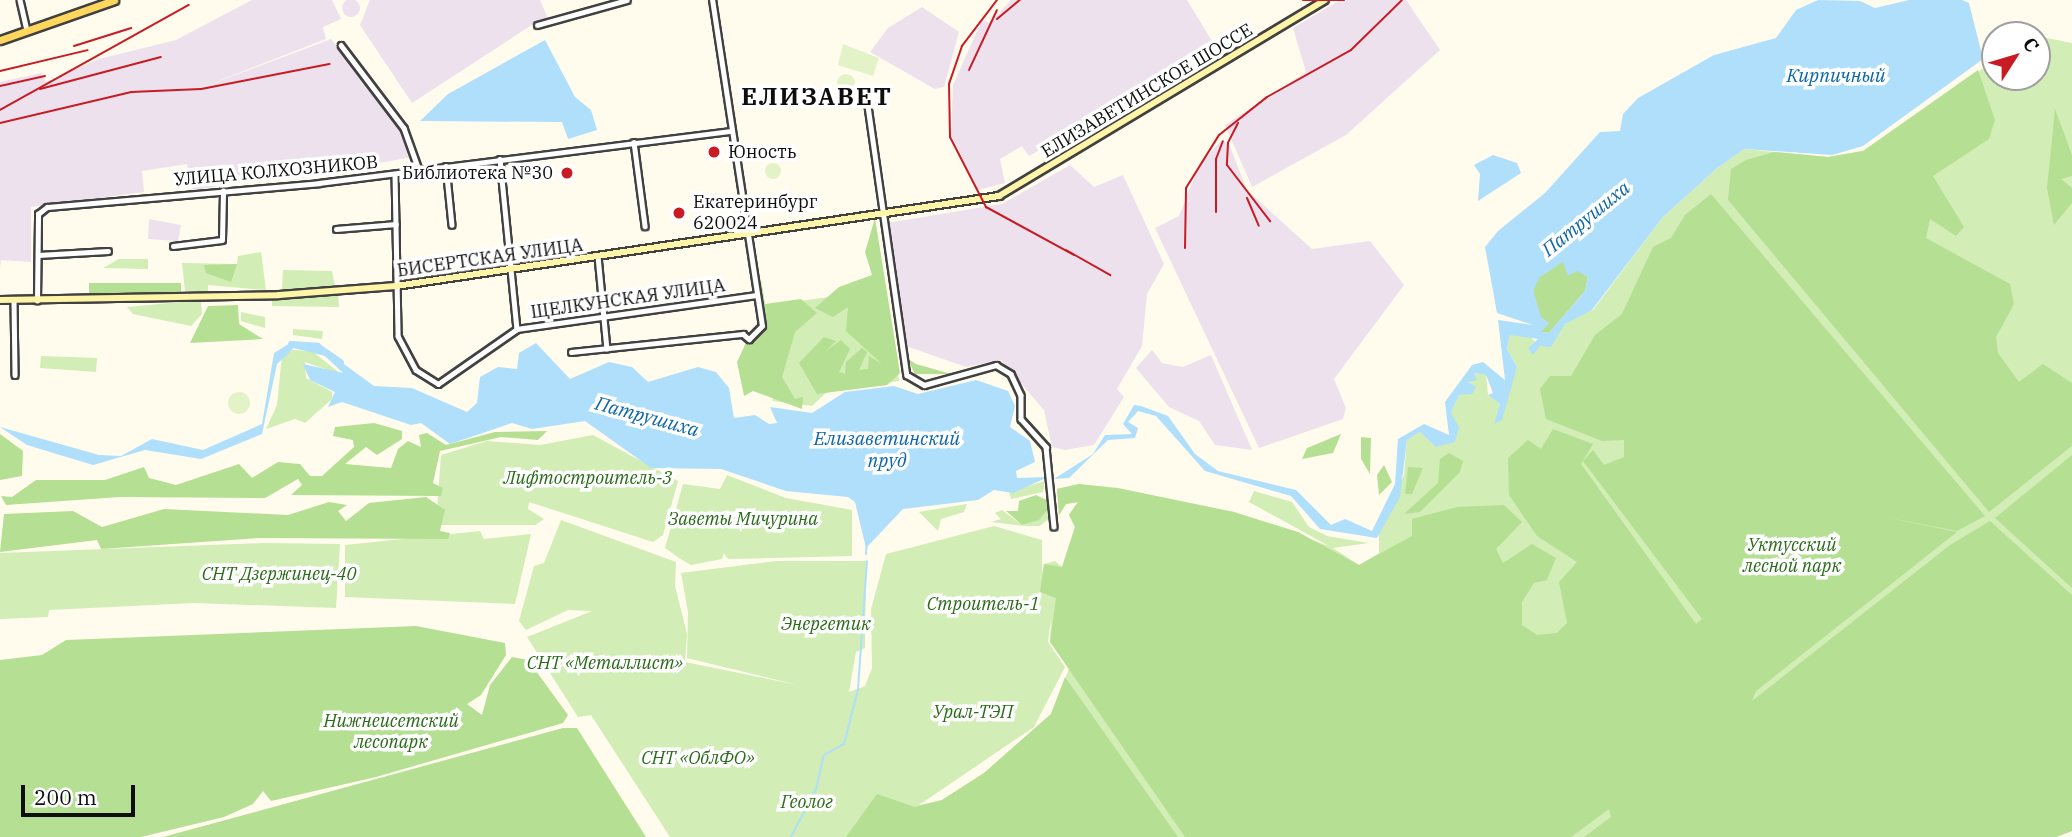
<!DOCTYPE html>
<html>
<head>
<meta charset="utf-8">
<style>
  body { margin:0 }
  #map { position:relative; width:2072px; height:837px; overflow:hidden; background:#fffcee; font-family:"IBM Plex Serif",serif }
  div>[style] { position:absolute }
  .industrial>* { inset:0; background:#ece1ed }
  .round { border-radius:50% }
  .green>* { inset:0; background:#d2edb5 }
  .forest>* { inset:0; background:#b5df93; transform-origin:0 0 }
  .pitch>* { inset:0; background:#e4f3c7 }
  .water>* { inset:0; background:#afdffb }
  .stream>* { height:2px; margin:-1px; padding:0 1px; transform-origin:1px; border-radius:1px; background:#afdffb }
  .river>* { height:7px; margin:-3.5px; padding:0 3.5px; transform-origin:3.5px; border-radius:3.5px; background:#afdffb }
  .roads { filter:drop-shadow(2px 0 #414141) drop-shadow(-2px 0 #414141) drop-shadow(0 2px #414141) drop-shadow(0 -2px #414141) }
  .street>* { height:4.5px; margin:-2.25px; padding:0 2.25px; transform-origin:2.25px; border-radius:2.25px; background:#fff }
  .secondary>* { height:6px; margin:-3px; padding:0 3px; transform-origin:3px; border-radius:3px; background:#fff5a9 }
  .primary>* { height:7px; margin:-3.5px; padding:0 3.5px; transform-origin:3.5px; border-radius:3.5px; background:#ffd75e }
  .rail>* { height:2px; margin:-1px; padding:0 1px; transform-origin:1px; border-radius:1px; background:#c81b24 }
  .dots>* { width:19px; height:19px; translate:-50% -50%; box-sizing:border-box; border:4px solid #fff; border-radius:50% }
  span { translate:-50% -50%; white-space:nowrap; text-align:center; line-height:1.15; -webkit-text-stroke:7px #fff; paint-order:stroke }
  .street-label { font-size:18px; color:#0e0e0e }
  .poi-label { font-size:18px; color:#0e0e0e }
  .left { translate:0 -50%; text-align:left }
  .right { translate:-100% -50%; text-align:right }
  .park-label { font-size:18px; color:#2a6b19; font-style:italic }
  .water-label { font-size:19px; color:#0d66a9; font-style:italic }
  .district-label { font-size:24px; color:#0e0e0e; font-weight:700; letter-spacing:2px }
  .north { position:absolute; left:1981px; top:21px; width:70px; height:70px; box-sizing:border-box; background:#fff; border:2px solid #9f9f9f; border-radius:50%; rotate:53deg; font-size:19px; font-weight:700; line-height:28px; text-align:center; color:#0e0e0e }
  .north::after { content:''; display:block; margin:auto; width:24px; height:32px; background:#c81b24; clip-path:polygon(50% 0,100% 100%,50% 72%,0 100%) }
  .scale { position:absolute; left:21px; top:785px; width:114px; height:32px; box-sizing:border-box; border:4px solid #0e0e0e; border-top:0; padding-left:9px; font-size:21px; line-height:24px; white-space:nowrap; color:#0e0e0e; -webkit-text-stroke:5px #fff; paint-order:stroke }
</style>
</head>
<body>
<div id="map">
  <div class="industrial">
    <i class="round" style="left:342px;top:-1px;width:18px;height:18px"></i>
    <i style="clip-path:polygon(252px 0,332px 0,341px 19px,323px 27px,326px 39px,203px 87px,331px 39px,403px 129px,411px 157px,302px 178px,298px 160px,290px 160px,293px 174px,193px 190px,187px 164px,142px 171px,144px 192px,31px 207px,31px 262px,1px 260px,0 269px,0 82px,41px 73px,46px 82px,99px 59px,176px 40px)"></i>
    <i style="clip-path:polygon(370px 0,540px 0,549px 21px,538px 21px,412px 103px,360px 25px)"></i>
    <i style="clip-path:polygon(1011px 0,1187px 0,1215px 46px,1144px 89px,1148px 98px,1051px 155px,1045px 147px,1029px 156px,1022px 146px,1000px 159px,1005px 183px,978px 190px,951px 135px,953px 85px,982px 20px,990px 23px)"></i>
    <i style="clip-path:polygon(1340px 0,1406px 0,1440px 50px,1346px 135px,1252px 187px,1225px 125px,1306px 72px,1293px 28px)"></i>
    <i style="clip-path:polygon(922px 7px,959px 32px,944px 87px,935px 89px,870px 52px,888px 28px)"></i>
    <i style="clip-path:polygon(1221px 140px,1229px 144px,1247px 190px,1312px 249px,1370px 241px,1404px 285px,1334px 379px,1346px 408px,1343px 419px,1259px 448px,1155px 228px,1179px 216px,1198px 168px)"></i>
    <i style="clip-path:polygon(1070px 165px,1094px 187px,1123px 175px,1164px 264px,1147px 294px,1142px 346px,1117px 389px,1124px 397px,1094px 445px,1065px 450px,1052px 447px,1044px 410px,1001px 360px,966px 367px,906px 346px,887px 223px,1002px 204px)"></i>
    <i style="clip-path:polygon(149px 219px,181px 225px,178px 241px,148px 239px)"></i>
    <i style="clip-path:polygon(1152px 350px,1162px 363px,1183px 367px,1211px 355px,1252px 450px,1215px 445px,1199px 421px,1169px 407px,1136px 368px)"></i>
  </div>
  <div class="green">
    <i style="clip-path:polygon(evenodd,2037px 36px,2072px 43px,2072px 831px,2056px 837px,670px 837px,591px 715px,578px 717px,527px 637px,592px 611px,568px 610px,526px 630px,519px 621px,534px 566px,544px 563px,561px 520px,676px 562px,675px 586px,687px 634px,685px 662px,798px 685px,687px 658px,688px 612px,681px 573px,776px 561px,866px 561px,865px 648px,856px 652px,849px 692px,865px 686px,872px 668px,871px 609px,886px 554px,994px 526px,1042px 540px,1042px 574px,1044px 564px,1055px 561px,1062px 567px,1075px 527px,1069px 515px,1078px 502px,1066px 504px,1059px 515px,1057px 489px,1079px 484px,1234px 512px,1329px 546px,1249px 502px,1254px 491px,1292px 502px,1309px 527px,1327px 536px,1369px 543px,1333px 548px,1359px 565px,1379px 553px,1379px 534px,1404px 475px,1407px 440px,1420px 432px,1429px 440px,1455px 442px,1451px 413px,1459px 395px,1475px 388px,1468px 382px,1474px 373px,1486px 375px,1488px 395px,1500px 404px,1496px 421px,1517px 367px,1507px 349px,1510px 335px,1528px 335px,1540px 346px,1578px 313px,1593px 310px,1663px 217px,1716px 169px,1744px 149px,1828px 157px,1863px 151px,1995px 60px,1995px 77px,2037px 77px,2037px 36px,1051px 619px,1050px 642px,1070px 666px,1051px 714px,984px 773px,942px 800px,919px 805px,1034px 727px,1065px 667px,1048px 642px,1051px 619px)"></i>
    <i style="clip-path:polygon(261px 252px,266px 290px,208px 285px,208px 292px,185px 291px,182px 263px,237px 264px,238px 256px)"></i>
    <i style="clip-path:polygon(119px 259px,148px 259px,148px 269px,103px 268px)"></i>
    <i style="clip-path:polygon(283px 270px,332px 271px,335px 286px,282px 290px)"></i>
    <i style="clip-path:polygon(885px 289px,899px 381px,829px 390px,812px 406px,773px 401px,765px 306px)"></i>
    <i style="clip-path:polygon(338px 294px,339px 307px,272px 306px,272px 299px)"></i>
    <i style="clip-path:polygon(201px 300px,202px 314px,191px 326px,133px 314px,127px 307px)"></i>
    <i style="clip-path:polygon(241px 312px,265px 317px,265px 328px,241px 321px)"></i>
    <i style="clip-path:polygon(293px 329px,323px 331px,322px 339px,293px 335px)"></i>
    <i style="clip-path:polygon(293px 350px,312px 351px,342px 375px,305px 362px,306px 378px,332px 392px,332px 399px,305px 423px,295px 419px,266px 429px,277px 405px,282px 355px)"></i>
    <i style="clip-path:polygon(41px 356px,97px 358px,96px 372px,40px 368px)"></i>
    <i style="clip-path:polygon(593px 435px,678px 481px,663px 535px,653px 542px,529px 502px,528px 509px,544px 519px,535px 525px,436px 525px,441px 455px,487px 441px,540px 445px)"></i>
    <i style="clip-path:polygon(727px 475px,786px 498px,852px 510px,852px 556px,728px 559px,724px 553px,722px 559px,691px 565px,679px 558px,665px 548px,683px 484px,720px 489px)"></i>
    <i style="clip-path:polygon(1045px 481px,1043px 492px,1011px 499px,1009px 492px)"></i>
    <i style="clip-path:polygon(1053px 503px,1053px 515px,1040px 526px,1025px 526px,991px 522px,1001px 519px,995px 513px,1002px 510px,1022px 525px,1038px 520px)"></i>
    <i style="clip-path:polygon(967px 504px,964px 512px,941px 519px,938px 531px,919px 512px)"></i>
    <i style="clip-path:polygon(480px 531px,484px 539px,531px 534px,515px 604px,345px 597px,345px 545px)"></i>
    <i style="clip-path:polygon(264px 543px,340px 544px,336px 608px,194px 603px,49px 610px,48px 617px,0 619px,0 553px)"></i>
  </div>
  <div class="forest">
    <i style="clip-path:polygon(1978px 70px,1995px 120px,1989px 139px,1933px 176px,1964px 227px,1956px 236px,1930px 219px,1926px 238px,2010px 284px,2014px 304px,1996px 337px,1998px 353px,2019px 382px,2043px 364px,2072px 383px,2072px 446px,1989px 512px,1728px 200px,1731px 169px,1746px 160px,1774px 152px,1828px 157px,1863px 151px)"></i>
    <i style="clip-path:polygon(2055px 109px,2072px 155px,2072px 176px,2061px 179px,2072px 188px,2072px 203px,2054px 225px,2047px 188px)"></i>
    <i style="clip-path:polygon(1711px 194px,1985px 516px,1957px 531px,1879px 516px,1957px 532px,1756px 691px,1752px 701px,1950px 545px,1990px 521px,2072px 595px,2072px 831px,2056px 837px,1584px 837px,1611px 817px,1609px 809px,1571px 837px,1185px 837px,1050px 642px,1056px 598px,1040px 592px,1044px 564px,1062px 567px,1075px 527px,1069px 515px,1078px 502px,1066px 504px,1059px 515px,1057px 489px,1079px 484px,1118px 488px,1234px 512px,1298px 532px,1359px 565px,1412px 536px,1412px 519px,1457px 507px,1504px 505px,1522px 522px,1496px 549px,1503px 563px,1532px 544px,1556px 558px,1547px 580px,1534px 583px,1522px 602px,1522px 625px,1537px 635px,1557px 633px,1567px 623px,1559px 582px,1577px 562px,1537px 536px,1509px 495px,1508px 458px,1528px 440px,1541px 449px,1553px 429px,1593px 444px,1581px 464px,1696px 624px,1702px 619px,1583px 461px,1593px 450px,1604px 465px,1624px 457px,1624px 440px,1602px 441px,1546px 419px,1540px 389px,1550px 376px,1571px 376px,1595px 335px,1622px 314px,1653px 247px,1671px 238px,1685px 215px)"></i>
    <i style="clip-path:polygon(875px 218px,900px 373px,887px 385px,817px 394px,799px 363px,824px 337px,836px 341px,825px 352px,841px 340px,850px 349px,839px 372px,845px 374px,846px 362px,862px 348px,867px 352px,859px 370px,868px 369px,869px 356px,882px 364px,846px 331px,848px 307px,833px 317px,815px 308px,839px 287px,872px 275px,865px 252px)"></i>
    <i style="clip-path:polygon(1563px 261px,1588px 277px,1585px 291px,1549px 333px,1540px 332px,1533px 290px,1539px 277px)"></i>
    <i style="clip-path:polygon(237px 264px,231px 282px,206px 273px,204px 265px)"></i>
    <i style="clip-path:polygon(761px 279px,765px 304px,801px 299px,817px 313px,795px 332px,782px 377px,795px 399px,803px 397px,802px 409px,753px 391px,744px 396px,737px 362px,751px 332px,763px 327px)"></i>
    <i style="left:181px;top:283px;width:12px;height:92px;rotate:90deg"></i>
    <i style="clip-path:polygon(238px 305px,239px 324px,263px 339px,190px 343px,208px 306px)"></i>
    <i style="clip-path:polygon(907px 358px,916px 364px,951px 374px,915px 374px)"></i>
    <i style="clip-path:polygon(374px 423px,402px 431px,402px 439px,377px 455px,366px 447px,345px 464px,391px 468px,398px 449px,408px 441px,421px 447px,419px 435px,427px 433px,446px 445px,495px 432px,547px 431px,538px 440px,501px 437px,440px 451px,433px 483px,443px 488px,441px 496px,291px 495px,302px 485px,298px 479px,265px 498px,120px 497px,6px 505px,1px 496px,12px 497px,36px 480px,105px 480px,144px 467px,149px 478px,176px 485px,239px 464px,252px 478px,278px 462px,300px 464px,310px 476px,322px 476px,354px 447px,353px 440px,333px 436px,335px 427px)"></i>
    <i style="clip-path:polygon(0 434px,23px 451px,22px 476px,0 480px)"></i>
    <i style="clip-path:polygon(1341px 434px,1333px 453px,1302px 459px,1307px 448px)"></i>
    <i style="clip-path:polygon(1361px 437px,1371px 438px,1370px 474px,1361px 459px)"></i>
    <i style="clip-path:polygon(1449px 453px,1463px 461px,1460px 472px,1420px 512px,1404px 514px,1438px 483px,1440px 459px)"></i>
    <i style="clip-path:polygon(2072px 455px,2072px 588px,1995px 518px)"></i>
    <i style="clip-path:polygon(1384px 465px,1392px 482px,1379px 495px,1377px 475px)"></i>
    <i style="clip-path:polygon(1408px 467px,1423px 468px,1412px 494px,1405px 494px)"></i>
    <i style="clip-path:polygon(1036px 495px,1053px 503px,1039px 520px,1022px 525px,1006px 511px,1018px 511px,1019px 501px)"></i>
    <i style="clip-path:polygon(426px 497px,445px 510px,440px 531px,450px 533px,448px 539px,258px 538px,101px 549px,97px 540px,0 552px,4px 514px,73px 511px,102px 527px,164px 509px,288px 515px,329px 502px,347px 505px,338px 511px,346px 521px,369px 503px)"></i>
    <i style="clip-path:polygon(416px 626px,505px 643px,506px 655px,481px 695px,467px 704px,482px 715px,490px 685px,512px 657px,528px 660px,568px 715px,563px 723px,376px 777px,271px 801px,263px 791px,253px 804px,224px 817px,141px 837px,0 837px,0 660px,42px 655px,66px 640px)"></i>
    <i style="clip-path:polygon(1065px 677px,1178px 837px,846px 837px,877px 794px,915px 807px,942px 800px,984px 773px,1051px 714px)"></i>
    <i style="clip-path:polygon(563px 728px,577px 728px,646px 837px,163px 837px)"></i>
  </div>
  <div class="pitch">
    <i style="clip-path:polygon(843px 44px,879px 58px,873px 76px,838px 65px)"></i>
    <i class="round" style="left:837px;top:74px;width:18px;height:18px"></i>
    <i class="round" style="left:765px;top:163px;width:16px;height:16px"></i>
    <i class="round" style="left:228px;top:392px;width:22px;height:22px"></i>
  </div>
  <div class="water">
    <i style="clip-path:polygon(evenodd,1818px 0,1860px 1px,1875px 8px,1909px 0,1962px 0,1969px 3px,1983px 59px,1863px 146px,1832px 155px,1744px 149px,1716px 169px,1663px 217px,1592px 310px,1565px 324px,1551px 347px,1540px 346px,1533px 355px,1528px 348px,1538px 339px,1510px 335px,1507px 349px,1517px 367px,1502px 420px,1494px 424px,1500px 404px,1488px 395px,1493px 393px,1486px 375px,1474px 373px,1477px 380px,1468px 382px,1476px 387px,1472px 394px,1459px 395px,1451px 413px,1459px 427px,1455px 442px,1436px 447px,1420px 432px,1407px 440px,1400px 497px,1377px 538px,1320px 529px,1291px 496px,1205px 471px,1156px 416px,1138px 411px,1128px 422px,1138px 428px,1135px 438px,1108px 440px,1069px 478px,1054px 479px,1093px 454px,1105px 435px,1132px 434px,1123px 424px,1134px 405px,1141px 406px,1168px 416px,1195px 454px,1218px 471px,1296px 490px,1331px 525px,1345px 519px,1372px 531px,1395px 484px,1398px 439px,1424px 424px,1449px 435px,1445px 402px,1472px 365px,1483px 362px,1505px 380px,1498px 320px,1533px 325px,1497px 313px,1485px 247px,1498px 231px,1545px 193px,1600px 132px,1620px 131px,1623px 114px,1638px 98px,1714px 55px,1776px 38px,1796px 10px,1818px 0,1563px 262px,1568px 276px,1577px 271px,1588px 277px,1585px 291px,1549px 333px,1541px 332px,1549px 323px,1541px 317px,1533px 290px,1540px 277px,1563px 262px)"></i>
    <i style="clip-path:polygon(545px 40px,575px 97px,591px 110px,597px 130px,568px 139px,562px 122px,420px 121px,448px 94px)"></i>
    <i style="clip-path:polygon(1493px 155px,1517px 163px,1521px 173px,1478px 201px,1480px 174px,1474px 165px)"></i>
    <i style="clip-path:polygon(290px 343px,326px 351px,374px 386px,412px 388px,467px 412px,477px 403px,480px 377px,498px 367px,517px 369px,519px 353px,536px 343px,570px 379px,609px 362px,632px 367px,648px 382px,698px 367px,716px 372px,729px 388px,734px 418px,755px 415px,769px 424px,777px 423px,770px 407px,812px 413px,845px 392px,894px 386px,918px 394px,976px 380px,1008px 391px,1015px 406px,1010px 427px,1030px 441px,1035px 462px,1016px 471px,1017px 478px,1048px 477px,1013px 493px,994px 490px,978px 500px,903px 509px,866px 548px,855px 502px,848px 497px,786px 491px,721px 469px,651px 468px,585px 421px,532px 429px,512px 423px,450px 444px,421px 423px,411px 425px,342px 402px,328px 407px,335px 392px,310px 380px,303px 364px,343px 373px,325px 356px,294px 348px,277px 364px,262px 434px,201px 459px,145px 450px,93px 465px,27px 445px,0 427px,99px 455px,121px 456px,152px 439px,203px 450px,262px 424px,274px 353px)"></i>
  </div>
  <div class="stream">
    <i style="left:866px;top:554px;width:16px;rotate:-86deg"></i>
    <i style="left:791px;top:837px;width:54px;rotate:-62.5deg"></i>
    <i style="left:816px;top:789px;width:35px;rotate:-77deg"></i>
    <i style="left:824px;top:755px;width:23px;rotate:-29deg"></i>
    <i style="left:844px;top:744px;width:57px;rotate:-75.7deg"></i>
    <i style="left:858px;top:689px;width:128px;rotate:-86deg"></i>
  </div>
  <div class="river">
    <i style="left:291px;top:344px;width:26px;rotate:4deg"></i>
    <i style="left:317px;top:346px;width:28px;rotate:35deg"></i>
  </div>
  <div class="roads">
    <div class="street">
      <i style="left:20px;top:0;width:31px;rotate:77deg"></i>
      <i style="left:537px;top:25px;width:93px;rotate:-15.5deg"></i>
      <i style="left:341px;top:45px;width:104px;rotate:52.8deg"></i>
      <i style="left:404px;top:128px;width:45px;rotate:70.3deg"></i>
      <i style="left:867px;top:99px;width:279px;rotate:81.8deg"></i>
      <i style="left:907px;top:375px;width:20px;rotate:30deg"></i>
      <i style="left:924px;top:385px;width:75px;rotate:-15.5deg"></i>
      <i style="left:996px;top:365px;width:17px;rotate:31deg"></i>
      <i style="left:1011px;top:374px;width:23px;rotate:65deg"></i>
      <i style="left:1021px;top:395px;width:24px;rotate:90deg"></i>
      <i style="left:1021px;top:419px;width:38px;rotate:48deg"></i>
      <i style="left:1046px;top:447px;width:80px;rotate:84.3deg"></i>
      <i style="left:634px;top:142px;width:85px;rotate:82.5deg"></i>
      <i style="left:500px;top:159px;width:171px;rotate:84.3deg"></i>
      <i style="left:446px;top:166px;width:59px;rotate:84.2deg"></i>
      <i style="left:395px;top:174px;width:162px;rotate:88.9deg"></i>
      <i style="left:398px;top:336px;width:38px;rotate:62deg"></i>
      <i style="left:416px;top:370px;width:26px;rotate:32deg"></i>
      <i style="left:438px;top:384px;width:96px;rotate:-34.8deg"></i>
      <i style="left:517px;top:329px;width:241px;rotate:-8.1deg"></i>
      <i style="left:336px;top:229px;width:60px;rotate:-4.8deg"></i>
      <i style="left:173px;top:246px;width:49px;rotate:-7deg"></i>
      <i style="left:222px;top:240px;width:49px;rotate:-88.8deg"></i>
      <i style="left:38px;top:255px;width:70px;rotate:-3.3deg"></i>
      <i style="left:598px;top:256px;width:93px;rotate:84.5deg"></i>
      <i style="left:14px;top:300px;width:75px;rotate:89.2deg"></i>
      <i style="left:37px;top:301px;width:87px;rotate:-89.3deg"></i>
      <i style="left:38px;top:214px;width:11px;rotate:-38deg"></i>
      <i style="left:47px;top:207px;width:273px;rotate:-5deg"></i>
      <i style="left:319px;top:183px;width:415px;rotate:-7.2deg"></i>
      <i style="left:571px;top:352px;width:173px;rotate:-6deg"></i>
      <i style="left:743px;top:334px;width:8px;rotate:40deg"></i>
      <i style="left:749px;top:339px;width:18px;rotate:-45deg"></i>
      <i style="left:762px;top:326px;width:330px;rotate:-98.7deg"></i>
    </div>
    <div class="secondary">
      <i style="left:0;top:300px;width:279px;rotate:-1deg"></i>
      <i style="left:279px;top:295px;width:117px;rotate:-4.4deg"></i>
      <i style="left:396px;top:286px;width:610px;rotate:-8.49deg"></i>
      <i style="left:999px;top:196px;width:380px;rotate:-31deg"></i>
    </div>
    <div class="primary">
      <i style="left:0;top:40px;width:121px;rotate:-19.3deg"></i>
    </div>
  </div>
  <div class="rail">
    <i style="left:997px;top:0;width:58px;rotate:127.3deg"></i>
    <i style="left:962px;top:46px;width:40px;rotate:108.9deg"></i>
    <i style="left:949px;top:84px;width:53px;rotate:88.9deg"></i>
    <i style="left:950px;top:137px;width:79px;rotate:62.8deg"></i>
    <i style="left:986px;top:207px;width:100px;rotate:28.6deg"></i>
    <i style="left:1303px;top:0;width:41px"></i>
    <i style="left:997px;top:19px;width:30px;rotate:-40deg"></i>
    <i style="left:74px;top:46px;width:60px;rotate:-17.5deg"></i>
    <i style="left:969px;top:70px;width:66px;rotate:-65deg"></i>
    <i style="left:0;top:71px;width:90px;rotate:-13.4deg"></i>
    <i style="left:0;top:86px;width:46px;rotate:-12.5deg"></i>
    <i style="left:40px;top:89px;width:125px;rotate:-14.8deg"></i>
    <i style="left:0;top:110px;width:216px;rotate:-29.1deg"></i>
    <i style="left:0;top:123px;width:135px;rotate:-13.3deg"></i>
    <i style="left:131px;top:92px;width:70px;rotate:-2.5deg"></i>
    <i style="left:201px;top:89px;width:131px;rotate:-11deg"></i>
    <i style="left:1238px;top:123px;width:22px;rotate:117deg"></i>
    <i style="left:1228px;top:143px;width:22px;rotate:93deg"></i>
    <i style="left:1227px;top:165px;width:71px;rotate:52.5deg"></i>
    <i style="left:1247px;top:198px;width:30px;rotate:67deg"></i>
    <i style="left:1216px;top:212px;width:53px;rotate:-90deg"></i>
    <i style="left:1216px;top:159px;width:19px;rotate:-69deg"></i>
    <i style="left:1185px;top:248px;width:60px;rotate:-89deg"></i>
    <i style="left:1186px;top:188px;width:62px;rotate:-58.1deg"></i>
    <i style="left:1219px;top:135px;width:61px;rotate:-38.4deg"></i>
    <i style="left:1267px;top:97px;width:96px;rotate:-29.2deg"></i>
    <i style="left:1351px;top:50px;width:71px;rotate:-44.4deg"></i>
    <i style="left:1066px;top:250px;width:51px;rotate:29.6deg"></i>
  </div>
  <div class="dots">
    <i style="left:714px;top:152px;background:#c81b24"></i>
    <i style="left:567px;top:173px;background:#c81b24"></i>
    <i style="left:679px;top:213px;background:#c81b24"></i>
  </div>
  <div class="street-label">
    <span style="left:1147px;top:91px;rotate:-31deg">ЕЛИЗАВЕТИНСКОЕ ШОССЕ</span>
    <span style="left:276px;top:171px;rotate:-5deg">УЛИЦА КОЛХОЗНИКОВ</span>
    <span style="left:490px;top:258px;rotate:-8deg">БИСЕРТСКАЯ УЛИЦА</span>
    <span style="left:628px;top:299px;rotate:-8deg">ЩЕЛКУНСКАЯ УЛИЦА</span>
  </div>
  <div class="poi-label">
    <span class="left" style="left:728px;top:152px">Юность</span>
    <span class="right" style="left:553px;top:173px">Библиотека №30</span>
    <span class="left" style="left:693px;top:213px">Екатеринбург<br>620024</span>
  </div>
  <div class="park-label">
    <span style="left:588px;top:478px">Лифтостроитель-3</span>
    <span style="left:743px;top:519px">Заветы Мичурина</span>
    <span style="left:1792px;top:556px">Уктусский<br>лесной парк</span>
    <span style="left:279px;top:574px">СНТ Дзержинец-40</span>
    <span style="left:983px;top:604px">Строитель-1</span>
    <span style="left:826px;top:624px">Энергетик</span>
    <span style="left:605px;top:663px">СНТ «Металлист»</span>
    <span style="left:973px;top:712px">Урал-ТЭП</span>
    <span style="left:391px;top:732px">Нижнеисетский<br>лесопарк</span>
    <span style="left:698px;top:758px">СНТ «ОблФО»</span>
    <span style="left:807px;top:802px">Геолог</span>
  </div>
  <div class="water-label">
    <span style="left:1836px;top:76px">Кирпичный</span>
    <span style="left:1586px;top:219px;rotate:-39deg">Патрушиха</span>
    <span style="left:647px;top:417px;rotate:15deg">Патрушиха</span>
    <span style="left:887px;top:450px">Елизаветинский<br>пруд</span>
  </div>
  <div class="district-label">
    <span style="left:817px;top:97px">ЕЛИЗАВЕТ</span>
  </div>
  <div class="north">С</div>
  <div class="scale">200 m</div>
</div>
</body>
</html>
